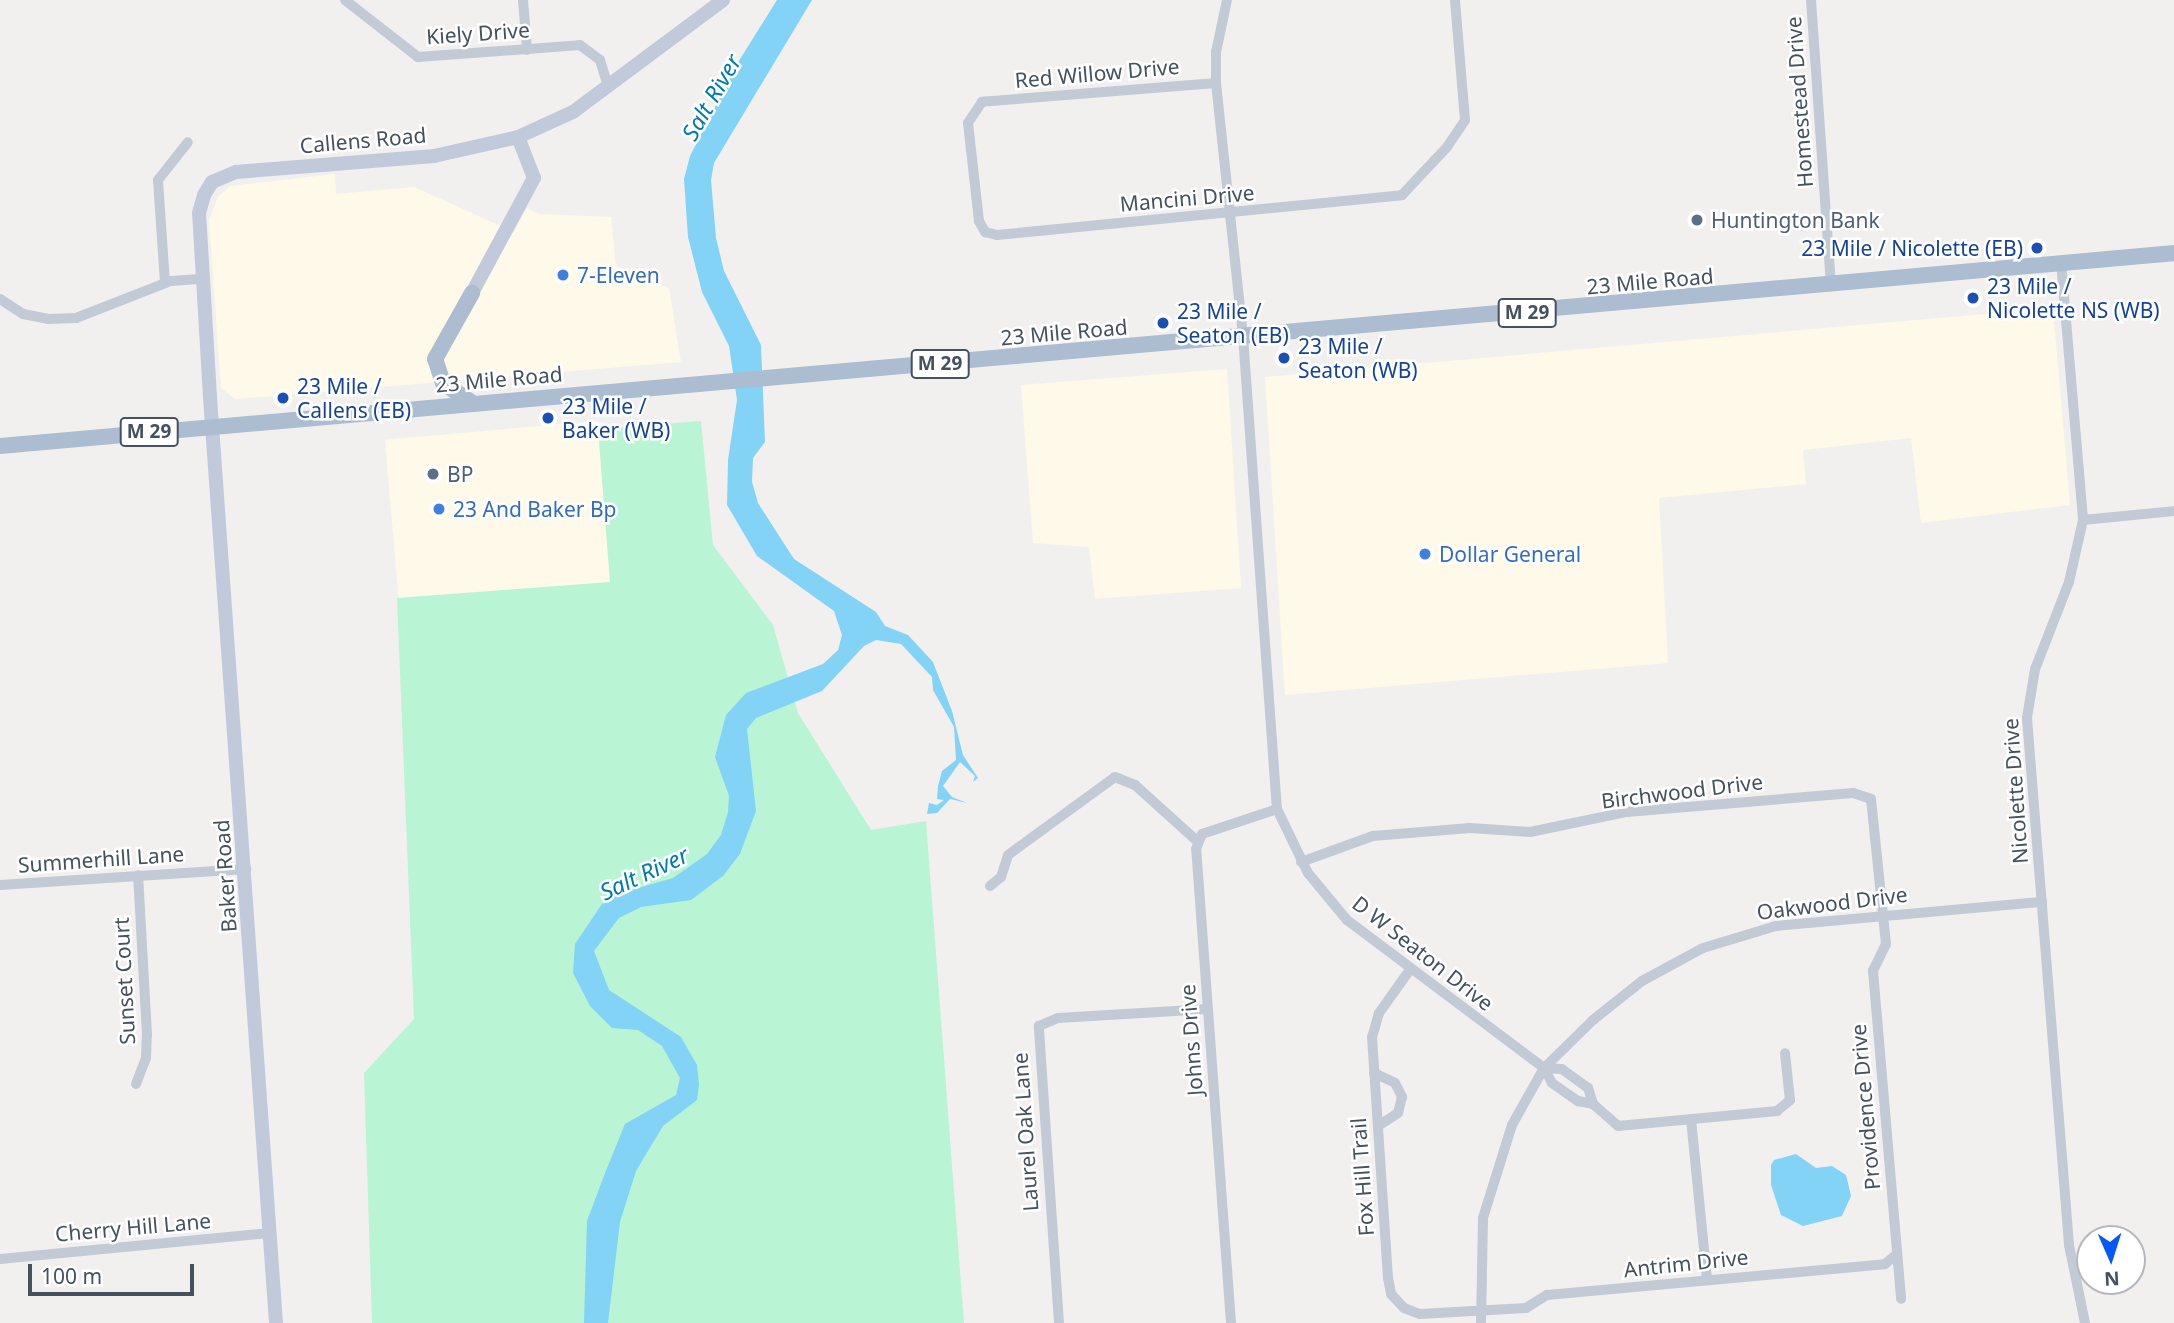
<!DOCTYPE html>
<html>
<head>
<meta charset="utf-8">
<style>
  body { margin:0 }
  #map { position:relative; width:2174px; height:1323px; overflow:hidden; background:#f2f0ef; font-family:"Noto Sans",sans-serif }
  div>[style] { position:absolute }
  .commercial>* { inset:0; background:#fef9e8; transform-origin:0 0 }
  .green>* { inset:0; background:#b9f4d5 }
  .water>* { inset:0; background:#82d3f6 }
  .street>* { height:10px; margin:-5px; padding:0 5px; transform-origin:5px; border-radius:5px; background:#c2cad6 }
  .secondary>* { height:14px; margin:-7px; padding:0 7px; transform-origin:7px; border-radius:7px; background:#c0cada }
  .primary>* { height:16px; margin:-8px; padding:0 8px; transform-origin:8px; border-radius:8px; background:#acbcd1 }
  .dots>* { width:19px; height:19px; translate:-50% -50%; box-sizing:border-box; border:4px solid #fff; border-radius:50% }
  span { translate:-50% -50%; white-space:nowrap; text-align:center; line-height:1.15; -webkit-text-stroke:5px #fff; paint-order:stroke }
  .shield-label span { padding:2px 5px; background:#fff; border:2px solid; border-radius:5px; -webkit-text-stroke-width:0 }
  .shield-label { font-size:19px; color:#45515f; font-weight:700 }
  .street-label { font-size:21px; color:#45515f }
  .service-label { font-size:21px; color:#4e5e75 }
  .left { translate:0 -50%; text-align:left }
  .transit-label { font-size:21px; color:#164399 }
  .right { translate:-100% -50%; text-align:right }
  .shop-label { font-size:21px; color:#366cbe }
  .water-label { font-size:23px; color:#017ab0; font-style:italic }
  .north { position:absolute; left:2076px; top:1225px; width:70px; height:70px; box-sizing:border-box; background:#fff; border:2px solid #b5b9bf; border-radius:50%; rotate:177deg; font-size:19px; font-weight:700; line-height:28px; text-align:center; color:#45515f }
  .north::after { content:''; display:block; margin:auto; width:24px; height:32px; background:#0659f6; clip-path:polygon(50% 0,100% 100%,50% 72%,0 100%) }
  .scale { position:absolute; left:28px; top:1264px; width:166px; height:32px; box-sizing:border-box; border:4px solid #45515f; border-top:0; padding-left:9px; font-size:21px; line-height:24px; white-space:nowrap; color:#45515f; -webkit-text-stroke:5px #fff; paint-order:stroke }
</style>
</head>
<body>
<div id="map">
  <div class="commercial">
    <i style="clip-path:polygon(335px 174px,336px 194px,414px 187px,514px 232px,527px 208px,539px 214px,611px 217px,616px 266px,669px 288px,681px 362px,235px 399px,221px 388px,209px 220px,218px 197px,230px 186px)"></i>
    <i style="clip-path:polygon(2053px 308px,2070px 505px,1921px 523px,1911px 438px,1803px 450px,1806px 484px,1659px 498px,1668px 663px,1285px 695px,1265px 377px)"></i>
    <i style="clip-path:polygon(1227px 369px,1241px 588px,1095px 599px,1089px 547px,1033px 543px,1021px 385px)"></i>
    <i style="left:598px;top:421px;width:162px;height:214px;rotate:85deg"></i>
  </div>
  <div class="green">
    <i style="clip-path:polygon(701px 421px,713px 545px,773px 625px,798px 713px,871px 830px,926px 821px,964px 1323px,372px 1323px,364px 1073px,414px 1019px,397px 598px,610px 582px,598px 429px)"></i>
  </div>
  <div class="water">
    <i style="clip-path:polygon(777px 0,812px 0,714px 163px,711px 180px,716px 238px,724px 271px,761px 345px,765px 442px,753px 458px,752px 482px,758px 503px,794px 559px,876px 612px,885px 626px,908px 635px,933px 662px,952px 711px,963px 755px,978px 778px,973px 782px,975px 776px,960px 762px,943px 786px,952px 797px,967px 803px,950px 799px,937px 813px,927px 814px,929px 803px,937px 805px,944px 800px,937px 799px,938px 786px,942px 771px,956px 760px,954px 727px,933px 690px,932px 677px,901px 644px,876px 640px,864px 646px,822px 691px,756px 718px,747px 729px,756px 811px,740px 854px,723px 876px,691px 900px,641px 907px,619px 918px,594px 951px,609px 990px,681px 1037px,697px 1065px,699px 1085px,697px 1100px,663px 1126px,636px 1171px,620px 1222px,608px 1323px,584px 1323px,587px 1221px,605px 1173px,625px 1124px,676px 1095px,680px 1078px,662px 1046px,638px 1030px,612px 1028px,590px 1006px,573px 973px,575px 944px,602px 904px,617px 894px,673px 878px,707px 854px,721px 835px,728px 812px,729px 796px,715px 757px,726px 715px,746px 693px,823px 664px,838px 650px,842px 635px,834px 611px,757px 556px,727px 505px,728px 460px,737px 400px,729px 346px,702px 292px,688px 237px,684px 179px,690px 156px,737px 64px)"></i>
    <i style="clip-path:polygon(1796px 1154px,1816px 1168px,1832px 1166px,1846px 1175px,1851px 1196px,1842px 1216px,1803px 1226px,1781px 1215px,1771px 1185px,1771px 1165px,1774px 1160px)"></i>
  </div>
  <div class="street">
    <i style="left:345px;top:0;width:93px;rotate:38deg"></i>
    <i style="left:418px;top:57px;width:162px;rotate:-4.2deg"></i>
    <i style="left:580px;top:45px;width:25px;rotate:37deg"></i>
    <i style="left:600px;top:60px;width:27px;rotate:73deg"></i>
    <i style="left:523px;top:0;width:50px;rotate:85.4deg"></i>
    <i style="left:1227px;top:0;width:53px;rotate:101.9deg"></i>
    <i style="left:1216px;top:52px;width:31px;rotate:90deg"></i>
    <i style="left:1216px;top:83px;width:254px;rotate:83.9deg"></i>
    <i style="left:1243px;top:336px;width:474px;rotate:85.9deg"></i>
    <i style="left:1277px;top:809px;width:71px;rotate:64.2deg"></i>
    <i style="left:1308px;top:873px;width:61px;rotate:50.3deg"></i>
    <i style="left:1347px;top:920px;width:246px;rotate:36.9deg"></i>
    <i style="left:1544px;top:1068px;width:17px;rotate:62deg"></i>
    <i style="left:1552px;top:1083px;width:32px;rotate:35deg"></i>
    <i style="left:1578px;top:1101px;width:15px;rotate:11deg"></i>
    <i style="left:1593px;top:1104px;width:17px;rotate:-107deg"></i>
    <i style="left:1588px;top:1088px;width:32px;rotate:-144deg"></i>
    <i style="left:1562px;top:1069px;width:18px;rotate:-177deg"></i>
    <i style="left:1811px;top:0;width:287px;rotate:86deg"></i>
    <i style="left:1216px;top:83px;width:235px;rotate:175.4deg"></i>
    <i style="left:982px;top:102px;width:25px;rotate:124deg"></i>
    <i style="left:968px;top:123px;width:99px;rotate:83.6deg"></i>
    <i style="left:979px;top:221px;width:13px;rotate:61deg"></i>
    <i style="left:985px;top:232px;width:12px;rotate:14deg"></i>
    <i style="left:997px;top:235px;width:407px;rotate:-5.6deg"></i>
    <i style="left:1402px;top:195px;width:66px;rotate:-46.8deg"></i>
    <i style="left:1447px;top:147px;width:32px;rotate:-56deg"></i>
    <i style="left:1465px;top:120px;width:120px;rotate:-94.8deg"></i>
    <i style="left:2061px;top:262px;width:259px;rotate:85.1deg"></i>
    <i style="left:2083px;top:520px;width:64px;rotate:102.7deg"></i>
    <i style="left:2069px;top:582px;width:93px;rotate:111.3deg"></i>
    <i style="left:2035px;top:669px;width:50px;rotate:99.3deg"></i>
    <i style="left:2027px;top:718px;width:529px;rotate:85.44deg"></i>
    <i style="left:2069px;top:1245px;width:80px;rotate:78.4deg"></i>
    <i style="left:165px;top:283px;width:103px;rotate:-93.9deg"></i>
    <i style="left:158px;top:180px;width:48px;rotate:-51.7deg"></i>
    <i style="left:0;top:299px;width:27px;rotate:33deg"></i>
    <i style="left:23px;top:314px;width:25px;rotate:11deg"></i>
    <i style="left:48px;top:319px;width:28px;rotate:-2deg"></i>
    <i style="left:76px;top:318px;width:102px;rotate:-21.3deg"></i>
    <i style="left:171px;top:281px;width:32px;rotate:-4deg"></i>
    <i style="left:2083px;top:520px;width:91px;rotate:-5.6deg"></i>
    <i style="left:1301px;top:862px;width:77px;rotate:-19.9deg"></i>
    <i style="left:1373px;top:836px;width:97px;rotate:-4.7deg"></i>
    <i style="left:1470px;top:828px;width:60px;rotate:3.8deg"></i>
    <i style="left:1530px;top:832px;width:99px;rotate:-11.7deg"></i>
    <i style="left:1627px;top:812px;width:227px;rotate:-4.8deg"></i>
    <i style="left:1853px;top:793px;width:19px;rotate:18deg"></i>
    <i style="left:1871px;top:799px;width:146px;rotate:84.1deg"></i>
    <i style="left:1886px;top:944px;width:30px;rotate:116deg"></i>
    <i style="left:1873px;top:971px;width:329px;rotate:85.1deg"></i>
    <i style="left:0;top:885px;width:247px;rotate:-3.7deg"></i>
    <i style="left:990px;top:886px;width:14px;rotate:-39deg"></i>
    <i style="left:1001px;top:877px;width:23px;rotate:-72deg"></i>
    <i style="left:1008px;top:855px;width:132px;rotate:-36.1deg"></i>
    <i style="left:1115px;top:777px;width:22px;rotate:22deg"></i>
    <i style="left:1135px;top:785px;width:84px;rotate:42.1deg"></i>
    <i style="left:1409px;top:971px;width:52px;rotate:125.5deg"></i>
    <i style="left:1379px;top:1013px;width:25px;rotate:106deg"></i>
    <i style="left:1372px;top:1037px;width:242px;rotate:86.2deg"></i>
    <i style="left:1388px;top:1278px;width:16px;rotate:79deg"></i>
    <i style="left:1391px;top:1294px;width:19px;rotate:47deg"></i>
    <i style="left:1404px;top:1308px;width:17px;rotate:21deg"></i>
    <i style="left:1420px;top:1314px;width:106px;rotate:-3.2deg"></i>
    <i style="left:1526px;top:1308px;width:25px;rotate:-32deg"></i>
    <i style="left:1547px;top:1295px;width:339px;rotate:-5.2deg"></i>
    <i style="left:1885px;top:1264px;width:16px;rotate:-40deg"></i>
    <i style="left:1374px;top:1073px;width:23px;rotate:25deg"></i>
    <i style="left:1395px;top:1083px;width:16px;rotate:63deg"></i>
    <i style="left:1402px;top:1097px;width:16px;rotate:104deg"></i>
    <i style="left:1398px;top:1113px;width:24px;rotate:147deg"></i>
    <i style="left:136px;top:1084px;width:28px;rotate:-69deg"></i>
    <i style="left:146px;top:1058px;width:23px;rotate:-88deg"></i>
    <i style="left:147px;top:1035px;width:160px;rotate:-93.2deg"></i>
    <i style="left:1593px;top:1104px;width:33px;rotate:41deg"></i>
    <i style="left:1618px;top:1126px;width:160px;rotate:-5.4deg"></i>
    <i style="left:1777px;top:1111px;width:17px;rotate:-40deg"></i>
    <i style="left:1790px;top:1100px;width:47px;rotate:-96.1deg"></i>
    <i style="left:1691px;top:1119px;width:162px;rotate:84.3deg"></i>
    <i style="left:0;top:1259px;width:271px;rotate:-5.5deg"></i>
    <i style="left:1059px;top:1323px;width:298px;rotate:-93.9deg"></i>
    <i style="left:1039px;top:1026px;width:21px;rotate:-23deg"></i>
    <i style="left:1058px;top:1018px;width:150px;rotate:-3.4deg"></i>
    <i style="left:1231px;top:1323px;width:475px;rotate:-94.2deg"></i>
    <i style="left:1196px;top:849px;width:16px;rotate:-68deg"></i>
    <i style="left:1202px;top:834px;width:79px;rotate:-18.4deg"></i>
    <i style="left:1481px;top:1323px;width:105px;rotate:-88.9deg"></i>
    <i style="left:1483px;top:1218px;width:97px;rotate:-72.7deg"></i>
    <i style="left:1512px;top:1125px;width:65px;rotate:-60.7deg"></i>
    <i style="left:1544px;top:1068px;width:69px;rotate:-44.4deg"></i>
    <i style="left:1593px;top:1020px;width:63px;rotate:-38.5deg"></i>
    <i style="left:1642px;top:981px;width:69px;rotate:-28.4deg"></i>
    <i style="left:1703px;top:948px;width:76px;rotate:-16.8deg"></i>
    <i style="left:1776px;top:926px;width:267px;rotate:-5.2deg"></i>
  </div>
  <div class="secondary">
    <i style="left:472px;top:293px;width:131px;rotate:-61.7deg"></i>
    <i style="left:534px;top:178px;width:44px;rotate:-111.3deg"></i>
    <i style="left:276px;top:1323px;width:928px;rotate:-94.08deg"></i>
    <i style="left:210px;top:397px;width:184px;rotate:-93.4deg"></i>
    <i style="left:199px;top:213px;width:19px;rotate:-74deg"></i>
    <i style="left:204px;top:195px;width:15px;rotate:-58deg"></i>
    <i style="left:212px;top:182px;width:26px;rotate:-23deg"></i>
    <i style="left:236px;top:172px;width:199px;rotate:-4.6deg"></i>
    <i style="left:434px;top:156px;width:86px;rotate:-12.7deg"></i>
    <i style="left:518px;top:137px;width:60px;rotate:-24.4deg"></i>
    <i style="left:573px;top:112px;width:187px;rotate:-36.7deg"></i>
  </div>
  <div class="primary">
    <i style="left:471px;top:402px;width:34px;rotate:-146deg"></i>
    <i style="left:443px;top:383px;width:25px;rotate:-108deg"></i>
    <i style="left:435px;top:359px;width:76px;rotate:-60.7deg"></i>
    <i style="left:0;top:446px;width:2183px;rotate:-5.07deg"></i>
  </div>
  <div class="dots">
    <i style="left:1697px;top:220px;background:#5c6f8a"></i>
    <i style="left:2037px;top:248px;background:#1a4fb4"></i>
    <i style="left:563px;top:275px;background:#3f7fe0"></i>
    <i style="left:1973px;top:298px;background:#1a4fb4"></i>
    <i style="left:1163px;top:323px;background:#1a4fb4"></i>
    <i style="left:1284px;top:358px;background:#1a4fb4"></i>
    <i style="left:283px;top:398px;background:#1a4fb4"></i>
    <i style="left:548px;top:418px;background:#1a4fb4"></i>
    <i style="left:433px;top:474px;background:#5c6f8a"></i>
    <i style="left:439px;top:509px;background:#3f7fe0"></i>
    <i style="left:1425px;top:554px;background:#3f7fe0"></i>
  </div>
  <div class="shield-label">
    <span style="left:1527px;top:313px">M 29</span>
    <span style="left:940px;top:364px">M 29</span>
    <span style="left:149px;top:432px">M 29</span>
  </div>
  <div class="street-label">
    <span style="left:478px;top:33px;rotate:-4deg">Kiely Drive</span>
    <span style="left:1097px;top:73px;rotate:-5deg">Red Willow Drive</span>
    <span style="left:1799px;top:102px;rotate:-94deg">Homestead Drive</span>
    <span style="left:363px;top:140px;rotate:-5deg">Callens Road</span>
    <span style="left:1187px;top:198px;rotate:-5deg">Mancini Drive</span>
    <span style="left:1650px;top:281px;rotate:-5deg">23 Mile Road</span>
    <span style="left:1064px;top:332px;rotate:-5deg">23 Mile Road</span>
    <span style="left:499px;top:379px;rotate:-5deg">23 Mile Road</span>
    <span style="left:1682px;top:791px;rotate:-7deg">Birchwood Drive</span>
    <span style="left:2015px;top:791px;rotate:-94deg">Nicolette Drive</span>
    <span style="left:101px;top:859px;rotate:-4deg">Summerhill Lane</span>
    <span style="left:225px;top:876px;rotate:-94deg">Baker Road</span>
    <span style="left:1832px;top:903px;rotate:-7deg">Oakwood Drive</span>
    <span style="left:1423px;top:953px;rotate:38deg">D W Seaton Drive</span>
    <span style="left:124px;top:981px;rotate:-93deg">Sunset Court</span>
    <span style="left:1191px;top:1040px;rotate:-94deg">Johns Drive</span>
    <span style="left:1865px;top:1107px;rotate:-95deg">Providence Drive</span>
    <span style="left:1025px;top:1132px;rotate:-94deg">Laurel Oak Lane</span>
    <span style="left:1362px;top:1177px;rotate:-94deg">Fox Hill Trail</span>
    <span style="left:133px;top:1227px;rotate:-5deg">Cherry Hill Lane</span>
    <span style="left:1686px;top:1263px;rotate:-6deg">Antrim Drive</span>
  </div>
  <div class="service-label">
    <span class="left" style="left:1711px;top:220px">Huntington Bank</span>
    <span class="left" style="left:447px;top:474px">BP</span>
  </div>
  <div class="transit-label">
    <span class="right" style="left:2023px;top:248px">23 Mile / Nicolette (EB)</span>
    <span class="left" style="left:1987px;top:298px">23 Mile /<br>Nicolette NS (WB)</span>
    <span class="left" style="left:1177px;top:323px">23 Mile /<br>Seaton (EB)</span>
    <span class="left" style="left:1298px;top:358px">23 Mile /<br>Seaton (WB)</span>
    <span class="left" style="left:297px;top:398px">23 Mile /<br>Callens (EB)</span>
    <span class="left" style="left:562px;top:418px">23 Mile /<br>Baker (WB)</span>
  </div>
  <div class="shop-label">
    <span class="left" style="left:577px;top:275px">7-Eleven</span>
    <span class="left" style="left:453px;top:509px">23 And Baker Bp</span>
    <span class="left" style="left:1439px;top:554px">Dollar General</span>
  </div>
  <div class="water-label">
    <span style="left:711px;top:97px;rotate:-60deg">Salt River</span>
    <span style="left:644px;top:873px;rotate:-25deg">Salt River</span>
  </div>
  <div class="north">N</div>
  <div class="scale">100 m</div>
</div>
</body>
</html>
